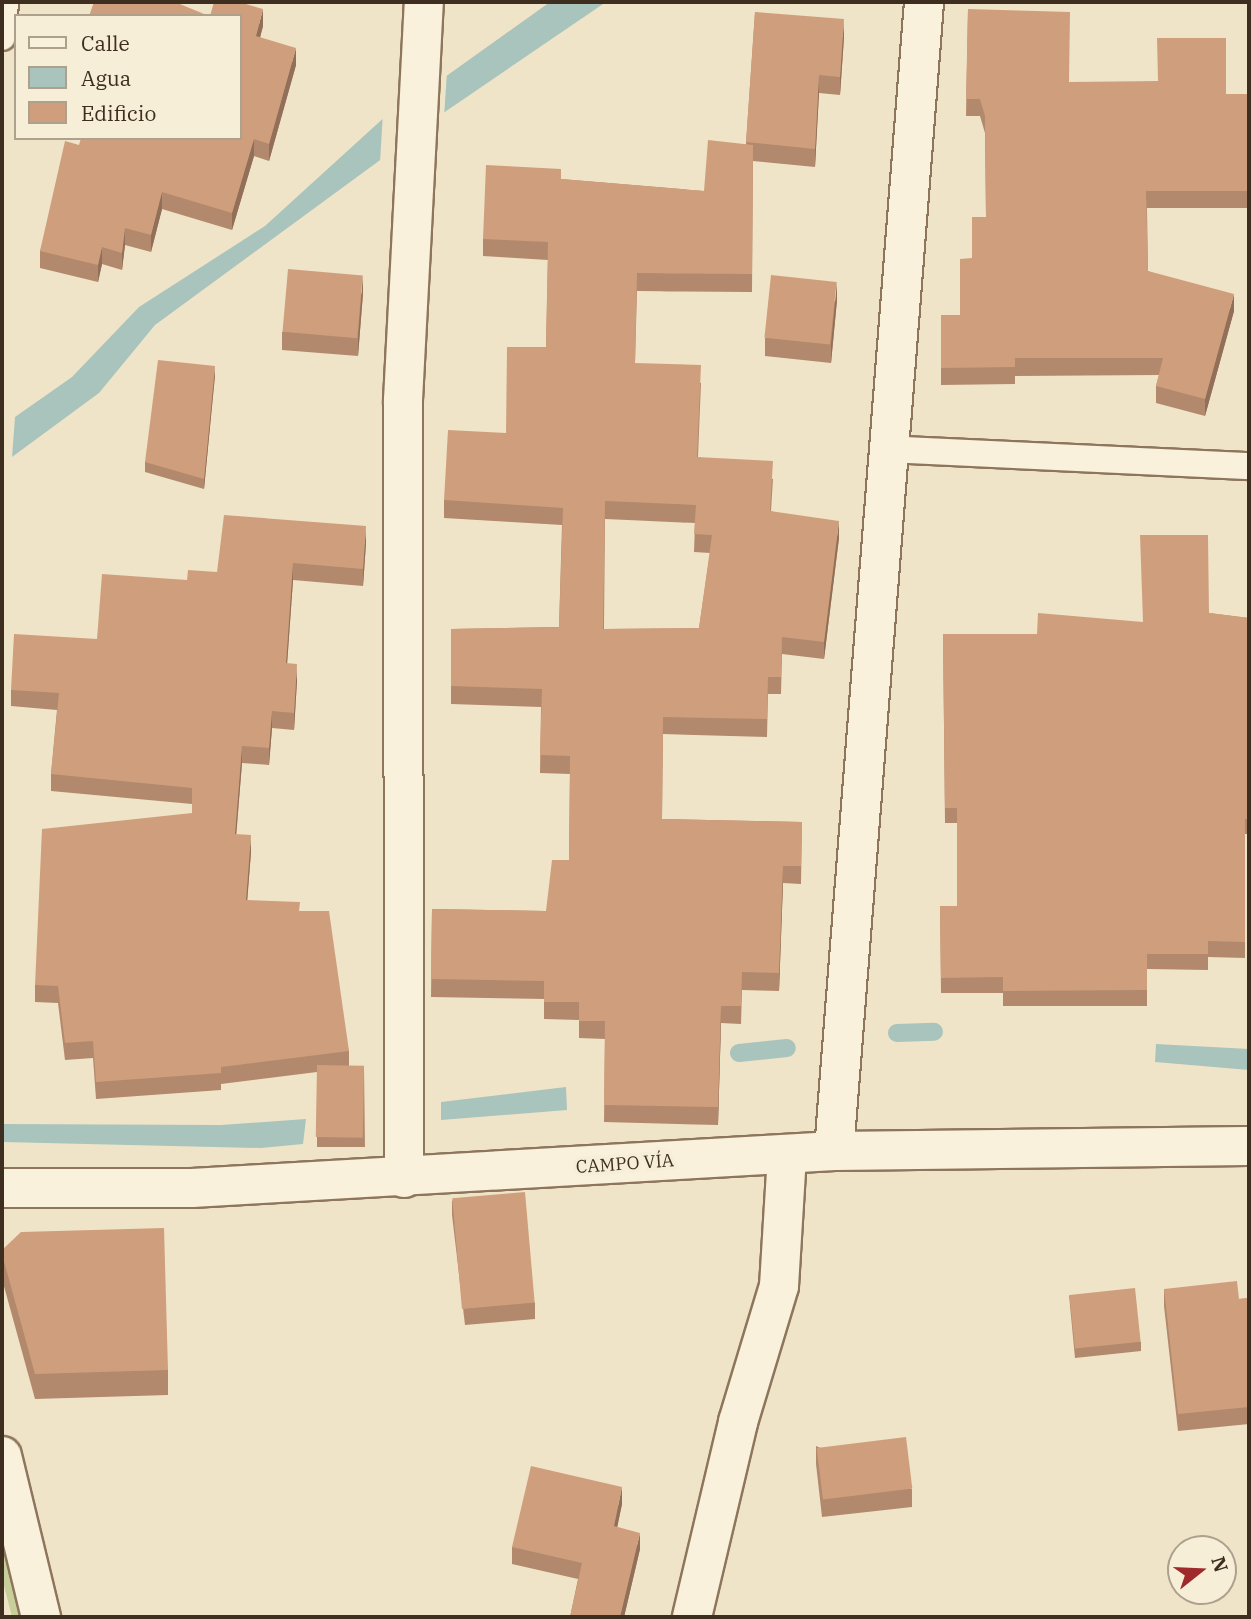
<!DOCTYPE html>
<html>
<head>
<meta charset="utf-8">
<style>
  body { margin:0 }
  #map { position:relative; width:1251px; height:1619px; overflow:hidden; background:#f0e4c8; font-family:"IBM Plex Serif",serif }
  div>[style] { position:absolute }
  .green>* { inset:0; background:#c9cf9b }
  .water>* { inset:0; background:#a9c4bc }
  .pier>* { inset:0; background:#f0e4c8 }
  .stream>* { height:18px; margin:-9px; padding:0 9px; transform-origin:9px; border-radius:9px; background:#a9c4bc }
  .roads { filter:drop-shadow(2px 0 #8d765c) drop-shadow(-2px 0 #8d765c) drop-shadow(0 2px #8d765c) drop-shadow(0 -2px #8d765c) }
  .service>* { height:26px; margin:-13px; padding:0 13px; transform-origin:13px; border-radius:13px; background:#faf1dc }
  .minor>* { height:38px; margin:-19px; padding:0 19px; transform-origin:19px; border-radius:19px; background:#faf1dc }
  .tertiary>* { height:38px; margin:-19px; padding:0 19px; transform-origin:19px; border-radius:19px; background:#faf1dc }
  .wall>* { inset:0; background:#b2896c }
  .shaded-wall>* { inset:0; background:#916f58 }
  .building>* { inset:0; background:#cf9f7d; transform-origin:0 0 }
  span { translate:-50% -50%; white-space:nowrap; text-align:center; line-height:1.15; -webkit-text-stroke:7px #f7eed8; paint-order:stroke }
  .street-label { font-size:18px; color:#3d2e20 }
  .frame { position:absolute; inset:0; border:4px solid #3d2e20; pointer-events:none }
  .legend { position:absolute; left:14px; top:14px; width:228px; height:126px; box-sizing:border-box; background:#f7eed8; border:2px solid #ada18e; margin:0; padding:9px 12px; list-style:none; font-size:21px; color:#3d2e20 }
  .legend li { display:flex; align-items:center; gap:14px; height:35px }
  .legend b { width:35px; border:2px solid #ada18e }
  .north { position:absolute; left:1167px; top:1535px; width:70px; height:70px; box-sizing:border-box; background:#f7eed8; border:2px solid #ada18e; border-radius:50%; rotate:72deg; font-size:19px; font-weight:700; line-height:28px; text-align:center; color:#3d2e20 }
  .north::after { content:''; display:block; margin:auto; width:24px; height:32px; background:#9e2a2b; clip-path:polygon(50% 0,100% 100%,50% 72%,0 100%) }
</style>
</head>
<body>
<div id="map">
  <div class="green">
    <i style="clip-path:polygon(2px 1521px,27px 1617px,12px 1617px,2px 1578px)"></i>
  </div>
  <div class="water">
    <i style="clip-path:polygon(550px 2px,606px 2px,436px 118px,438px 82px)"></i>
    <i style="clip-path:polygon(388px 114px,387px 155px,155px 325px,99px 393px,12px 457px,15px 417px,72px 377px,139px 307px,265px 226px)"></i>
    <i style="clip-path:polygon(1156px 1044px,1249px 1049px,1249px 1070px,1155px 1062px)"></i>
    <i style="clip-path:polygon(566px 1087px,567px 1110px,441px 1120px,441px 1102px)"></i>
    <i style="clip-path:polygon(306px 1119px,303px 1144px,261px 1148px,2px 1142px,2px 1124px,221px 1125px)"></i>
  </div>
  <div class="pier">
    <i style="clip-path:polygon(447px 72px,444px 117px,435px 122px,436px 79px)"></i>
    <i style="clip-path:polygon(389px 110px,390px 156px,380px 162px,383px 113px)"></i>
  </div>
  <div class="stream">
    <i style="left:897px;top:1033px;width:37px;rotate:-2deg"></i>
    <i style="left:739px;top:1053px;width:48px;rotate:-5.9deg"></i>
  </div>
  <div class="roads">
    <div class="service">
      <i style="left:2px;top:37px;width:35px;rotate:-85deg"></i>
      <i style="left:885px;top:449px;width:364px;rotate:2.7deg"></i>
    </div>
    <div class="minor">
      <i style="left:834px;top:1151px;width:1153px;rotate:-85.52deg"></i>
      <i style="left:404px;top:1178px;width:778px;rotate:-90.07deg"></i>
      <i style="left:403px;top:400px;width:399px;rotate:-87deg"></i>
      <i style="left:2px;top:1456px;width:166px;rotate:76.4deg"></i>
      <i style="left:692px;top:1617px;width:200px;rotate:-76.7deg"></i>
      <i style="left:738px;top:1422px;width:142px;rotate:-73.2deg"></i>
      <i style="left:779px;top:1286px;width:132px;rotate:-86.5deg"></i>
    </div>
    <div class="tertiary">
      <i style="left:2px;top:1188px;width:190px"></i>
      <i style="left:192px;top:1188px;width:643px;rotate:-3.3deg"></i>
      <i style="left:834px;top:1151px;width:415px;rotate:-0.7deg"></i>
    </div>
  </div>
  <div class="wall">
    <i style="clip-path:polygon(968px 9px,1069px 82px,1226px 94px,1249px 94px,1249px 208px,1147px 208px,1148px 271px,1234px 311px,1205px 416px,1156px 403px,1156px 386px,1159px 375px,1015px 376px,1015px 384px,941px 385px,941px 315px,960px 315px,972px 258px,986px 217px,985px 133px,980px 116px,966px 116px)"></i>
    <i style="clip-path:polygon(evenodd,755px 12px,844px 37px,840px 95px,819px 93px,815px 167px,753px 161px,752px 292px,637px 291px,635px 363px,701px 383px,698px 457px,773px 479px,771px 511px,839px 538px,824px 659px,782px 654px,781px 694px,768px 694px,767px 737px,663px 734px,662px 819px,802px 822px,801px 884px,783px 883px,779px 991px,742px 990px,741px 1024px,721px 1023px,718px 1125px,604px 1122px,605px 1039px,579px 1038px,579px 1020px,544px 1019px,544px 999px,431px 997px,432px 909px,546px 911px,569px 860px,570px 774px,540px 773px,541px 707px,451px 704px,451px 629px,559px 627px,562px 525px,444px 518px,444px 500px,506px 433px,546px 347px,548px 260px,483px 256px,483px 239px,561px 179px,704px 191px,746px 144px,755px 12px,605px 519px,695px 523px,694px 552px,710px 553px,699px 628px,604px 629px,605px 519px)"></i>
    <i style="clip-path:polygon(240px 16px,263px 26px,260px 37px,296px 65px,269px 161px,254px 156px,232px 230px,162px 209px,151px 252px,125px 245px,122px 270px,102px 264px,98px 282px,40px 268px,40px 251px,79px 145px)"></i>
    <i style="clip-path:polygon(363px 293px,358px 356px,282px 350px,282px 332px)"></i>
    <i style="clip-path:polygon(837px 300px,831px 363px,765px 356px,765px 338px)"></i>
    <i style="clip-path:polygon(215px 375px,204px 489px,145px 472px,145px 462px)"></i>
    <i style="clip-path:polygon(366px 543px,363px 586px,293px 580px,287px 663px,297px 681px,294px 730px,272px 728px,269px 765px,242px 763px,236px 834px,251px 852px,247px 900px,300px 911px,349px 1051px,349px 1066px,364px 1066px,365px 1147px,317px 1147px,317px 1072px,221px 1084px,221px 1090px,96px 1099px,93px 1058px,65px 1060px,58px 1003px,35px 1002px,35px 985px,192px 813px,192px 804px,51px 791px,51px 774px,57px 710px,11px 706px,11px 690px,97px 639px,187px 580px,217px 572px)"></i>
    <i style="clip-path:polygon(1209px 613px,1249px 618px,1249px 834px,1245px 834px,1245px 958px,1208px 957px,1208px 970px,1147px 969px,1147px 1006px,1003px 1006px,1003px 993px,941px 993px,940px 906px,957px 906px,957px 823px,945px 823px,943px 634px,1037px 634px,1142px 622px)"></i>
    <i style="clip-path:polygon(452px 1200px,535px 1303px,535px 1319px,465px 1325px,452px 1215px)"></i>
    <i style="clip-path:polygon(2px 1250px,168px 1370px,168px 1395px,35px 1399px,2px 1279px)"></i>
    <i style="clip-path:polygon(1164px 1289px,1239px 1299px,1249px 1298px,1249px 1424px,1178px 1431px,1164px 1306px)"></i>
    <i style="clip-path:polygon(1069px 1295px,1141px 1342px,1141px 1351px,1075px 1358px)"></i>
    <i style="clip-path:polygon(816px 1446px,912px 1489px,912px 1507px,822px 1517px,816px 1464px)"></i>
    <i style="clip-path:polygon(622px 1504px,617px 1527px,640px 1549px,624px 1617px,570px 1617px,578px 1579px,512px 1564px,512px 1547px)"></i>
  </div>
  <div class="shaded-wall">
    <i style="clip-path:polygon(263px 9px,263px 26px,256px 53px,256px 36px)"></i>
    <i style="clip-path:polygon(844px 19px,844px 37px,840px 95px,840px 77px)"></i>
    <i style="clip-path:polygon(296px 48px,296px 65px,269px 161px,269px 144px)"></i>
    <i style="clip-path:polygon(819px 75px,819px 93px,815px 167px,815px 149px)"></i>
    <i style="clip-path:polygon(254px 139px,254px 156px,232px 230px,232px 213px)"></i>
    <i style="clip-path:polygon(162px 192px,162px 209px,151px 252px,151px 235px)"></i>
    <i style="clip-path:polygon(125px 228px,125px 245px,122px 270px,122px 253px)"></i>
    <i style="clip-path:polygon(102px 247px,102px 264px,98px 282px,98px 265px)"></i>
    <i style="clip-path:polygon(363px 275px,363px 293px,358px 356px,358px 338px)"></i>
    <i style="clip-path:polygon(837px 282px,837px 300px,831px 363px,831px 345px)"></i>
    <i style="clip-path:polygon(1234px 294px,1234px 311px,1205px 416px,1205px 399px)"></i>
    <i style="clip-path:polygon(215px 366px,215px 375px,204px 489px,204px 479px)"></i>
    <i style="clip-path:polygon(839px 521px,839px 538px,824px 659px,824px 642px)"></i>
    <i style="clip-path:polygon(366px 526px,366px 543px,363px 586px,363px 569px)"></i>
    <i style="clip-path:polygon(293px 563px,293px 580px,286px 680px,286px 663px)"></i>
    <i style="clip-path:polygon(297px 664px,297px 681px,294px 730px,294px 713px)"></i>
    <i style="clip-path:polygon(272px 711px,272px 728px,269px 765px,269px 748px)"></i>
    <i style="clip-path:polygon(242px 746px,242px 763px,235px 851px,235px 834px)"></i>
    <i style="clip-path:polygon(251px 835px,251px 852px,246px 917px,246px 900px)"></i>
    <i style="clip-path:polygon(783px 866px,783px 883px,779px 991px,779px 973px)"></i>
    <i style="clip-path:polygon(721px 1006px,721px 1023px,718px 1125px,718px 1107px)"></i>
    <i style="clip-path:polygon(622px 1487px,622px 1504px,614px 1543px,614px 1526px)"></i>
    <i style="clip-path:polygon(640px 1533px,640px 1549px,624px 1617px,620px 1617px)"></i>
  </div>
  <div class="building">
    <i style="clip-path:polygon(94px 2px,175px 2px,209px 16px,89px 16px)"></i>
    <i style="clip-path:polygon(214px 2px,239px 2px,263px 9px,256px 36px,296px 48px,269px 144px,254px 139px,232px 213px,162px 192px,151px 235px,125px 228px,122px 253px,102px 247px,98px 265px,40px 251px,65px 141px,79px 145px,81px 138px,240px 138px,240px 16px,210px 16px)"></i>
    <i style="clip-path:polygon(968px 9px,1070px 12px,1069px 82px,1158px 81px,1157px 38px,1226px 38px,1226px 94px,1249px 94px,1249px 191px,1146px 191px,1148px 271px,1234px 294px,1205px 399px,1156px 386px,1163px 358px,1015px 358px,1015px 367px,941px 368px,941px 315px,960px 315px,960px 259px,972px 258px,972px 217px,986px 217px,985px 116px,980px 99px,966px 99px)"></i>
    <i style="clip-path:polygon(755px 12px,844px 19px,840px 77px,819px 75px,815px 149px,746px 142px)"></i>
    <i style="clip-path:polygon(evenodd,708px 140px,753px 145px,752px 274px,637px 273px,635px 363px,701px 365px,697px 457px,773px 461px,770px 511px,839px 521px,824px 642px,782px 637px,781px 677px,768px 677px,767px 719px,663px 717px,662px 819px,802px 822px,801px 866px,783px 866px,779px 973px,742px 972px,741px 1006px,721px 1006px,718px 1107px,604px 1105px,605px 1021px,579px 1021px,579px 1002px,544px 1002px,544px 981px,431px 979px,432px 909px,546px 911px,552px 860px,569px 860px,570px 756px,540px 755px,542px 689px,451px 686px,451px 629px,559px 627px,563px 508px,444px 500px,448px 430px,506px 433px,507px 347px,546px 347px,548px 242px,483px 239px,486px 165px,561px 169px,561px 179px,704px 191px,708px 140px,605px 501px,696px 505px,694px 534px,712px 535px,699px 628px,603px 629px,605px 501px)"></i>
    <i style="left:288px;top:269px;width:75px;height:63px;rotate:5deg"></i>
    <i style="left:771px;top:275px;width:66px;height:63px;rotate:6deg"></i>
    <i style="clip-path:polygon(158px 360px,215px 366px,204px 479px,145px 462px)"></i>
    <i style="clip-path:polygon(224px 515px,366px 526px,363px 569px,293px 563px,286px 663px,297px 664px,294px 713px,272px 711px,269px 748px,242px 746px,235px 834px,251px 835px,246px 900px,300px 902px,299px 911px,329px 911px,349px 1051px,221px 1067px,221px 1073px,96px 1082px,93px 1041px,65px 1043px,58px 986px,35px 985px,42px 829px,192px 813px,192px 788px,51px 774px,59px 693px,11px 690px,14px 634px,97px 639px,102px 574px,187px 580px,188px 570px,217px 572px)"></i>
    <i style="clip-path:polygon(1140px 535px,1208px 535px,1209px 613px,1249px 618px,1249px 819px,1245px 819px,1245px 942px,1208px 941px,1208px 954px,1147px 954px,1147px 990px,1003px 991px,1003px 977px,941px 978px,940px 906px,957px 906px,957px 808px,945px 808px,943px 634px,1037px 634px,1038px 613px,1143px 622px)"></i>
    <i style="left:317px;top:1065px;width:47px;height:72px;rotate:1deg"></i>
    <i style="left:525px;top:1192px;width:111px;height:73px;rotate:85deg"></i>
    <i style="clip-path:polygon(164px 1228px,168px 1370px,35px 1374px,2px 1254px,2px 1250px,21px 1232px)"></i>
    <i style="clip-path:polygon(1237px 1281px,1239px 1299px,1249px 1298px,1249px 1407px,1178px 1414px,1164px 1289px)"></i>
    <i style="left:1135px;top:1288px;width:54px;height:66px;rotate:84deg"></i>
    <i style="left:906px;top:1437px;width:52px;height:90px;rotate:83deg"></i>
    <i style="clip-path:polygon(531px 1466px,622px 1487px,614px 1526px,640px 1533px,620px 1617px,570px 1617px,582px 1563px,512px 1547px)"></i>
  </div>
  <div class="street-label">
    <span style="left:625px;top:1164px;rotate:-4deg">CAMPO VÍA</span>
  </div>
  <div class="frame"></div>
  <ul class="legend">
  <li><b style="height:9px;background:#faf1dc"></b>Calle</li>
  <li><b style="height:19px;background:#a9c4bc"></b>Agua</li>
  <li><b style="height:19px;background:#cf9f7d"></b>Edificio</li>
  </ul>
  <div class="north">N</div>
</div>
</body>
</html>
